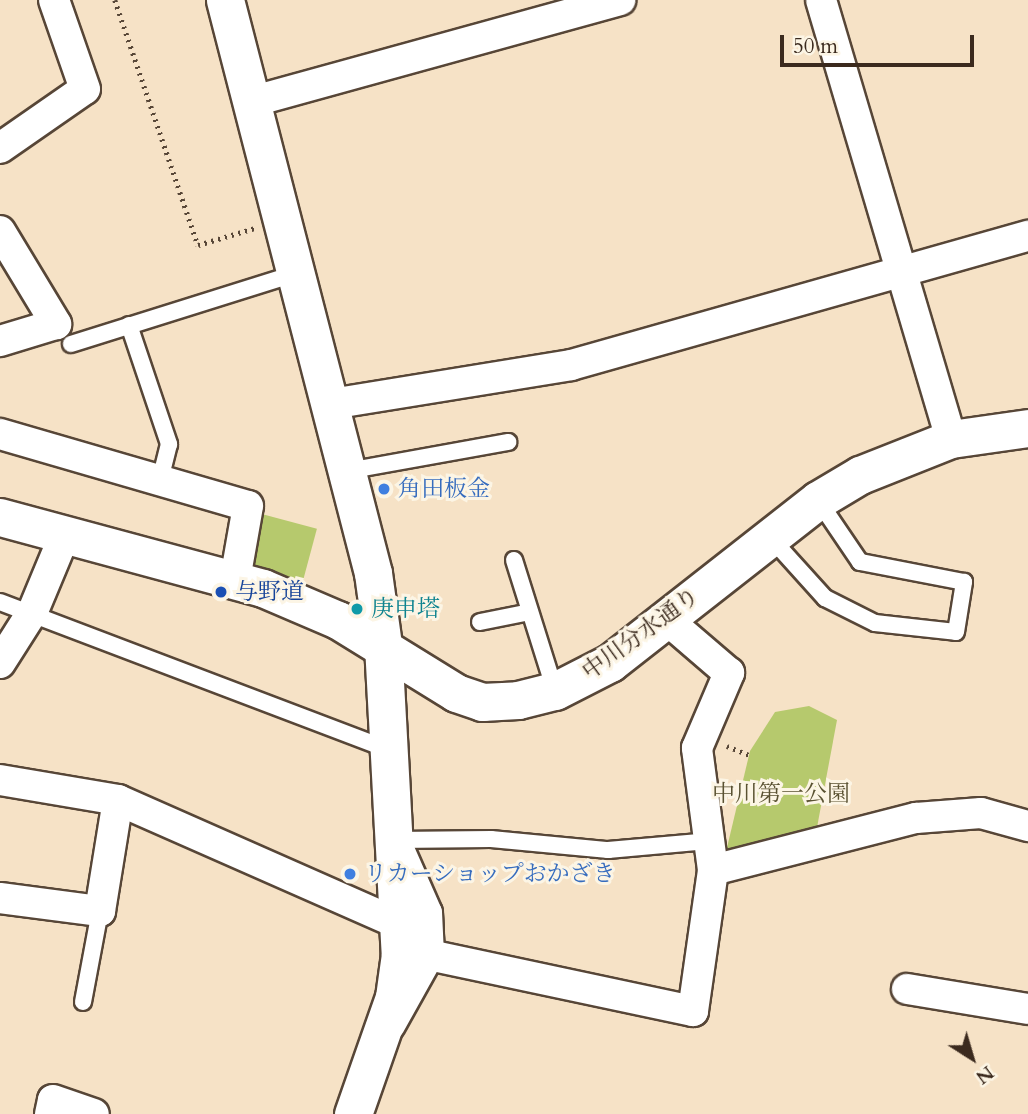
<!DOCTYPE html>
<html>
<head>
<meta charset="utf-8">
<style>
  body { margin:0 }
  #map { position:relative; width:1028px; height:1114px; overflow:hidden; background:#f6e2c6; font-family:Cardo,"Noto Serif JP",serif }
  div>[style] { position:absolute }
  .green>* { inset:0; background:#b6c96d; transform-origin:0 0 }
  .path>* { height:4.5px; margin-top:-2.25px; transform-origin:0; background:repeating-linear-gradient(90deg,#574637 0 2px,transparent 0 7px) }
  .roads { filter:drop-shadow(2px 0 #574637) drop-shadow(-2px 0 #574637) drop-shadow(0 2px #574637) drop-shadow(0 -2px #574637) }
  .service>* { height:16px; margin:-8px; padding:0 8px; transform-origin:8px; border-radius:8px; background:#fff }
  .minor>* { height:30px; margin:-15px; padding:0 15px; transform-origin:15px; border-radius:15px; background:#fff }
  .tertiary>* { height:37px; margin:-18.5px; padding:0 18.5px; transform-origin:18.5px; border-radius:18.5px; background:#fff }
  .dots>* { width:19px; height:19px; translate:-50% -50%; box-sizing:border-box; border:4px solid #fcf5e5; border-radius:50% }
  span { translate:-50% -50%; white-space:nowrap; text-align:center; line-height:1.15; -webkit-text-stroke:6px #fcf5e5; paint-order:stroke }
  .shop-label { font-size:23px; color:#366cbe }
  .left { translate:0 -50%; text-align:left }
  .transit-label { font-size:23px; color:#164399 }
  .culture-label { font-size:23px; color:#0d838f }
  .street-label { font-size:23px; color:#3b2a1e }
  .park-label { font-size:23px; color:#5a5232 }
  .north { position:absolute; left:937px; top:1023px; width:70px; height:70px; -webkit-text-stroke:5px #fcf5e5; paint-order:stroke; rotate:143deg; font-size:19px; font-weight:700; line-height:28px; text-align:center; color:#3b2a1e }
  .north::after { content:''; display:block; margin:auto; width:24px; height:32px; background:#3b2a1e; clip-path:polygon(50% 0,100% 100%,50% 72%,0 100%) }
  .scale { position:absolute; left:780px; top:35px; width:194px; height:32px; box-sizing:border-box; border:4px solid #3b2a1e; border-top:0; padding-left:9px; font-size:21px; line-height:24px; white-space:nowrap; color:#3b2a1e; -webkit-text-stroke:5px #fcf5e5; paint-order:stroke }
</style>
</head>
<body>
<div id="map">
  <div class="green">
    <i style="left:258px;top:513px;width:61px;height:57px;rotate:15deg"></i>
    <i style="clip-path:polygon(809px 706px,837px 720px,816px 833px,725px 856px,750px 751px,775px 712px)"></i>
  </div>
  <div class="path">
    <i style="left:115px;top:0;width:259px;rotate:71.3deg"></i>
    <i style="left:198px;top:245px;width:59px;rotate:-16.6deg"></i>
    <i style="left:727px;top:746px;width:24px;rotate:22deg"></i>
  </div>
  <div class="roads">
    <div class="service">
      <i style="left:129px;top:325px;width:126px;rotate:71.4deg"></i>
      <i style="left:169px;top:444px;width:38px;rotate:104deg"></i>
      <i style="left:71px;top:344px;width:237px;rotate:-17.4deg"></i>
      <i style="left:347px;top:471px;width:164px;rotate:-10.2deg"></i>
      <i style="left:769px;top:536px;width:84px;rotate:47.9deg"></i>
      <i style="left:825px;top:598px;width:56px;rotate:26.6deg"></i>
      <i style="left:875px;top:623px;width:81px;rotate:6.3deg"></i>
      <i style="left:956px;top:632px;width:51px;rotate:-80.9deg"></i>
      <i style="left:964px;top:582px;width:106px;rotate:-169.1deg"></i>
      <i style="left:860px;top:562px;width:75px;rotate:-124.1deg"></i>
      <i style="left:514px;top:560px;width:137px;rotate:72.6deg"></i>
      <i style="left:0;top:602px;width:416px;rotate:20.8deg"></i>
      <i style="left:480px;top:622px;width:51px;rotate:-11.3deg"></i>
      <i style="left:395px;top:840px;width:96px;rotate:-0.6deg"></i>
      <i style="left:491px;top:839px;width:118px;rotate:5.4deg"></i>
      <i style="left:608px;top:850px;width:100px;rotate:-5.1deg"></i>
      <i style="left:83px;top:1002px;width:93px;rotate:-79.4deg"></i>
    </div>
    <div class="minor">
      <i style="left:821px;top:0;width:458px;rotate:73.5deg"></i>
      <i style="left:254px;top:101px;width:380px;rotate:-15.4deg"></i>
      <i style="left:0;top:148px;width:103px;rotate:-34.8deg"></i>
      <i style="left:85px;top:89px;width:94px;rotate:-109.2deg"></i>
      <i style="left:0;top:231px;width:109px;rotate:58.9deg"></i>
      <i style="left:56px;top:324px;width:59px;rotate:163.1deg"></i>
      <i style="left:331px;top:404px;width:243px;rotate:-9.2deg"></i>
      <i style="left:571px;top:365px;width:475px;rotate:-15.8deg"></i>
      <i style="left:0;top:434px;width:258px;rotate:16.2deg"></i>
      <i style="left:248px;top:506px;width:75px;rotate:100deg"></i>
      <i style="left:0;top:663px;width:62px;rotate:-57.6deg"></i>
      <i style="left:33px;top:611px;width:83px;rotate:-67.4deg"></i>
      <i style="left:0;top:780px;width:120px;rotate:9.6deg"></i>
      <i style="left:713px;top:870px;width:210px;rotate:-14.4deg"></i>
      <i style="left:916px;top:818px;width:65px;rotate:-4.4deg"></i>
      <i style="left:981px;top:813px;width:49px;rotate:15.5deg"></i>
      <i style="left:0;top:898px;width:101px;rotate:7.4deg"></i>
      <i style="left:100px;top:911px;width:112px;rotate:-80.8deg"></i>
      <i style="left:118px;top:800px;width:307px;rotate:23.8deg"></i>
      <i style="left:429px;top:955px;width:270px;rotate:12deg"></i>
      <i style="left:693px;top:1011px;width:142px;rotate:-81.9deg"></i>
      <i style="left:713px;top:870px;width:123px;rotate:-97.5deg"></i>
      <i style="left:697px;top:748px;width:82px;rotate:-66.9deg"></i>
      <i style="left:729px;top:673px;width:83px;rotate:-139.4deg"></i>
      <i style="left:907px;top:989px;width:123px;rotate:9.4deg"></i>
      <i style="left:390px;top:1025px;width:80px;rotate:-60.9deg"></i>
      <i style="left:429px;top:955px;width:42px;rotate:-92.7deg"></i>
      <i style="left:427px;top:913px;width:80px;rotate:-113.7deg"></i>
      <i style="left:50px;top:1114px;width:14px;rotate:-78deg"></i>
      <i style="left:53px;top:1100px;width:43px;rotate:18.9deg"></i>
    </div>
    <div class="tertiary">
      <i style="left:225px;top:0;width:592px;rotate:75.52deg"></i>
      <i style="left:373px;top:573px;width:73px;rotate:82.1deg"></i>
      <i style="left:383px;top:645px;width:309px;rotate:86.9deg"></i>
      <i style="left:400px;top:954px;width:43px;rotate:97.9deg"></i>
      <i style="left:394px;top:997px;width:124px;rotate:109.3deg"></i>
      <i style="left:0;top:517px;width:272px;rotate:15.1deg"></i>
      <i style="left:263px;top:588px;width:82px;rotate:23.1deg"></i>
      <i style="left:338px;top:620px;width:139px;rotate:31.7deg"></i>
      <i style="left:456px;top:693px;width:28px;rotate:19deg"></i>
      <i style="left:482px;top:702px;width:36px;rotate:-3deg"></i>
      <i style="left:518px;top:700px;width:38px;rotate:-14deg"></i>
      <i style="left:555px;top:691px;width:62px;rotate:-27deg"></i>
      <i style="left:610px;top:663px;width:264px;rotate:-38.1deg"></i>
      <i style="left:818px;top:500px;width:49px;rotate:-30.8deg"></i>
      <i style="left:860px;top:475px;width:98px;rotate:-21.6deg"></i>
      <i style="left:951px;top:439px;width:78px;rotate:-8.1deg"></i>
    </div>
  </div>
  <div class="dots">
    <i style="left:384px;top:489px;background:#3f7fe0"></i>
    <i style="left:221px;top:592px;background:#1a4fb4"></i>
    <i style="left:357px;top:609px;background:#0f9aa8"></i>
    <i style="left:350px;top:874px;background:#3f7fe0"></i>
  </div>
  <div class="shop-label">
    <span class="left" style="left:398px;top:489px">角田板金</span>
    <span class="left" style="left:364px;top:874px">リカーショップおかざき</span>
  </div>
  <div class="transit-label">
    <span class="left" style="left:235px;top:592px">与野道</span>
  </div>
  <div class="culture-label">
    <span class="left" style="left:371px;top:609px">庚申塔</span>
  </div>
  <div class="street-label">
    <span style="left:641px;top:634px;rotate:-36deg">中川分水通り</span>
  </div>
  <div class="park-label">
    <span style="left:781px;top:794px">中川第一公園</span>
  </div>
  <div class="north">N</div>
  <div class="scale">50 m</div>
</div>
</body>
</html>
